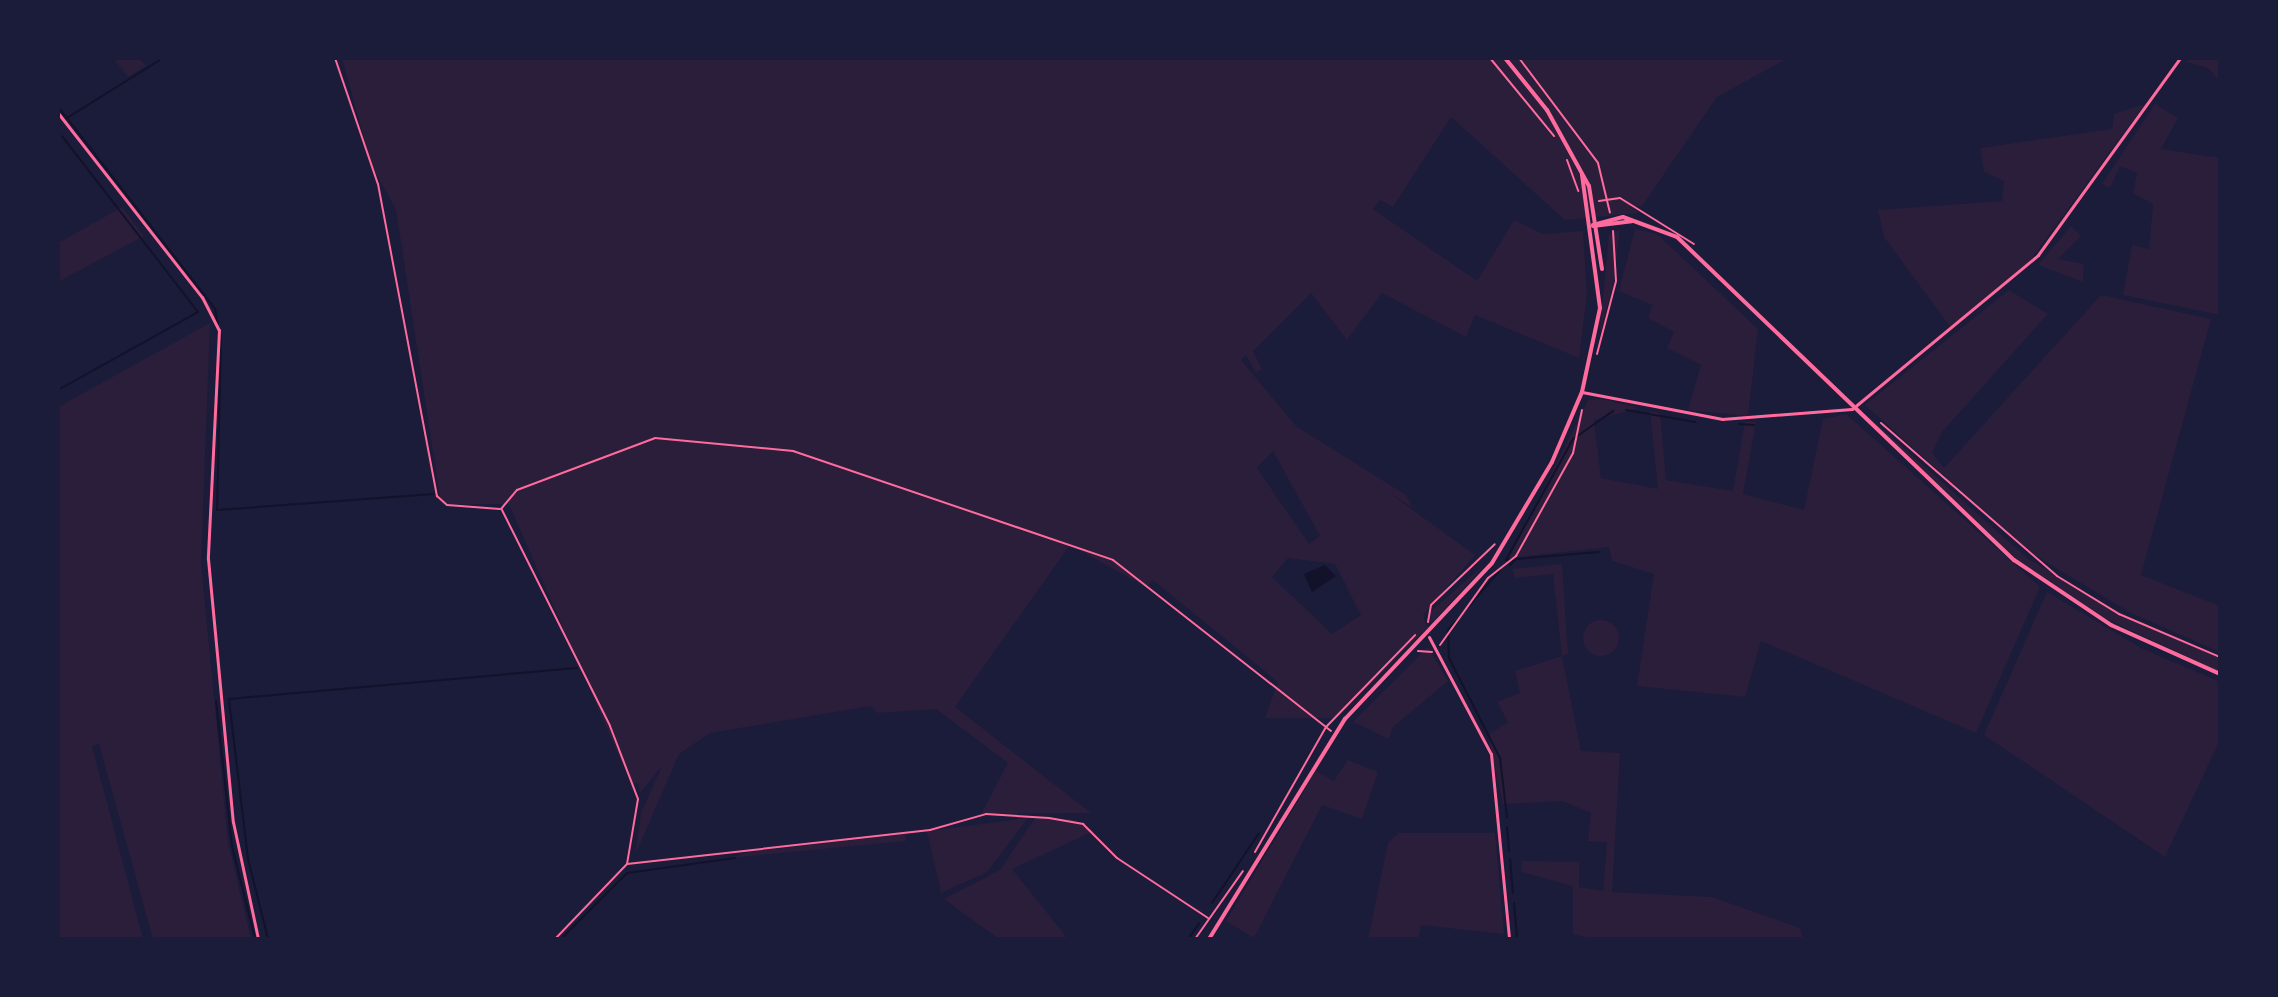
<!DOCTYPE html>
<html>
<head>
<meta charset="utf-8">
<style>
  body { margin:0 }
  #map { position:relative; width:2278px; height:997px; overflow:hidden; background:#1b1b3a; font-family:"Roboto Serif",serif }
  div>[style] { position:absolute }
  .green>* { inset:0; background:#2a1e3b }
  .round { border-radius:50% }
  .water>* { inset:0; background:#12122b }
  .stream>* { height:2px; margin:-1px; padding:0 1px; transform-origin:1px; border-radius:1px; background:#12122b }
  .path>* { height:2px; margin:-1px; padding:0 1px; transform-origin:1px; border-radius:1px; background:#ff6b9d }
  .minor>* { height:3px; margin:-1.5px; padding:0 1.5px; transform-origin:1.5px; border-radius:1.5px; background:#ff6b9d }
  .tertiary>* { height:4px; margin:-2px; padding:0 2px; transform-origin:2px; border-radius:2px; background:#ff6b9d }
  span { translate:-50% -50%; white-space:nowrap; text-align:center; line-height:1.15; -webkit-text-stroke:7px #1b1b3a; paint-order:stroke }
  .frame { position:absolute; inset:0; border:60px solid #1b1b3a; pointer-events:none }
</style>
</head>
<body>
<div id="map">
  <div class="green">
    <div style="clip-path:polygon(113px 58px,139px 58px,146px 66px,128px 77px)"></div>
    <div style="clip-path:polygon(evenodd,342px 58px,1788px 58px,1717px 97px,1642px 206px,1630px 207px,1639px 213px,1565px 220px,1451px 117px,1393px 207px,1380px 200px,1373px 209px,1477px 281px,1514px 220px,1543px 234px,1583px 231px,1587px 293px,1579px 358px,1475px 315px,1466px 337px,1382px 293px,1347px 340px,1311px 293px,1253px 351px,1262px 369px,1256px 373px,1246px 355px,1241px 360px,1296px 426px,1406px 495px,1413px 508px,1388px 492px,1475px 555px,1423px 615px,1427px 628px,1346px 709px,1333px 718px,1265px 718px,1278px 682px,1153px 580px,1146px 587px,1070px 545px,955px 707px,1091px 813px,981px 814px,1008px 763px,936px 709px,877px 713px,871px 706px,710px 733px,679px 754px,635px 855px,641px 813px,662px 766px,640px 793px,638px 782px,632px 786px,509px 504px,441px 504px,396px 210px,371px 164px,342px 58px,1273px 451px,1320px 536px,1309px 544px,1257px 468px,1273px 451px,342px 58px,1288px 558px,1335px 564px,1361px 615px,1332px 634px,1272px 577px,1288px 558px)"></div>
    <div style="clip-path:polygon(2189px 58px,2220px 58px,2220px 82px,2208px 68px,2186px 62px)"></div>
    <div style="clip-path:polygon(2145px 104px,2029px 262px,1951px 328px,1884px 237px,1878px 210px,2002px 201px,2004px 181px,1984px 172px,1980px 148px,2112px 129px,2114px 114px)"></div>
    <div style="clip-path:polygon(2155px 104px,2178px 118px,2161px 149px,2220px 158px,2220px 315px,2123px 295px,2132px 245px,2149px 249px,2153px 204px,2133px 193px,2137px 173px,2120px 166px,2110px 188px,2102px 184px)"></div>
    <div style="clip-path:polygon(122px 207px,144px 236px,58px 282px,58px 243px)"></div>
    <div style="clip-path:polygon(2071px 226px,2081px 236px,2058px 259px,2084px 264px,2083px 282px,2038px 265px)"></div>
    <div style="clip-path:polygon(1635px 229px,1657px 234px,1758px 329px,1748px 416px,1688px 410px,1701px 365px,1667px 348px,1674px 332px,1648px 318px,1652px 305px,1619px 291px)"></div>
    <div style="clip-path:polygon(1620px 230px,1614px 280px,1599px 338px,1609px 234px)"></div>
    <div style="clip-path:polygon(2009px 290px,2048px 314px,1942px 432px,1932px 453px,1944px 468px,2101px 295px,2211px 319px,2141px 575px,2220px 606px,2220px 652px,2131px 613px,2031px 553px,1865px 405px)"></div>
    <div style="clip-path:polygon(210px 323px,201px 563px,228px 842px,251px 939px,153px 939px,99px 744px,92px 746px,143px 939px,58px 939px,58px 407px)"></div>
    <div style="clip-path:polygon(1602px 399px,1639px 408px,1594px 420px,1601px 478px,1658px 489px,1650px 411px,1660px 413px,1666px 480px,1733px 491px,1745px 422px,1756px 422px,1743px 494px,1804px 510px,1823px 419px,1846px 414px,2040px 587px,1976px 733px,1761px 641px,1745px 697px,1637px 686px,1654px 574px,1612px 561px,1609px 547px,1509px 558px,1588px 400px)"></div>
    <div style="clip-path:polygon(1861px 410px,2027px 558px,2128px 618px,2220px 658px,2220px 672px,2092px 612px,2042px 578px,1990px 538px)"></div>
    <div style="clip-path:polygon(1562px 564px,1568px 654px,1562px 656px,1581px 751px,1620px 753px,1612px 892px,1712px 897px,1800px 928px,1803px 939px,1594px 939px,1573px 934px,1573px 886px,1521px 872px,1522px 861px,1579px 862px,1579px 887px,1603px 891px,1607px 842px,1588px 841px,1591px 813px,1563px 801px,1503px 804px,1488px 735px,1508px 722px,1497px 702px,1520px 693px,1515px 671px,1562px 656px,1553px 574px,1515px 578px,1512px 569px)"></div>
    <div style="clip-path:polygon(1484px 565px,1476px 575px,1431px 624px,1430px 612px)"></div>
    <div style="clip-path:polygon(2047px 592px,2141px 648px,2220px 682px,2220px 740px,2165px 857px,1984px 735px)"></div>
    <div class="round" style="left:1583px;top:620px;width:36px;height:36px"></div>
    <div style="clip-path:polygon(1428px 647px,1448px 681px,1393px 727px,1389px 739px,1353px 722px)"></div>
    <div style="clip-path:polygon(1348px 760px,1378px 772px,1362px 819px,1322px 805px,1254px 938px,1226px 921px,1316px 771px,1334px 781px)"></div>
    <div style="clip-path:polygon(1028px 818px,987px 872px,941px 893px,927px 831px)"></div>
    <div style="clip-path:polygon(1035px 818px,1071px 819px,1094px 831px,1012px 869px,1068px 939px,999px 939px,944px 899px,1000px 870px)"></div>
    <div style="clip-path:polygon(1398px 833px,1495px 833px,1504px 934px,1421px 925px,1418px 939px,1368px 939px,1388px 843px)"></div>
    <div style="clip-path:polygon(905px 834px,906px 841px,729px 858px,750px 852px)"></div>
  </div>
  <div class="water">
    <div style="clip-path:polygon(1325px 565px,1336px 576px,1312px 592px,1304px 574px)"></div>
  </div>
  <div class="stream">
    <div style="left:163px;top:58px;width:113px;rotate:148deg"></div>
    <div style="left:67px;top:118px;width:242px;rotate:52.2deg"></div>
    <div style="left:215px;top:309px;width:16px;rotate:79deg"></div>
    <div style="left:58px;top:107px;width:14px;rotate:51deg"></div>
    <div style="left:221px;top:335px;width:175px;rotate:91.3deg"></div>
    <div style="left:217px;top:510px;width:217px;rotate:-4.2deg"></div>
    <div style="left:58px;top:390px;width:160px;rotate:-29.1deg"></div>
    <div style="left:198px;top:312px;width:222px;rotate:-127.7deg"></div>
    <div style="left:1626px;top:410px;width:70px;rotate:9.9deg"></div>
    <div style="left:1739px;top:424px;width:15px;rotate:4deg"></div>
    <div style="left:1516px;top:559px;width:83px;rotate:-4.8deg"></div>
    <div style="left:1510px;top:565px;width:8px;rotate:-45deg"></div>
    <div style="left:1516px;top:559px;width:10px;rotate:174deg"></div>
    <div style="left:1506px;top:560px;width:138px;rotate:-61deg"></div>
    <div style="left:1573px;top:439px;width:49px;rotate:-35deg"></div>
    <div style="left:1468px;top:607px;width:50px;rotate:-49deg"></div>
    <div style="left:1456px;top:621px;width:12px;rotate:132deg"></div>
    <div style="left:1448px;top:630px;width:28px;rotate:88deg"></div>
    <div style="left:1449px;top:658px;width:112px;rotate:63deg"></div>
    <div style="left:1500px;top:758px;width:60px;rotate:83.3deg"></div>
    <div style="left:216px;top:701px;width:146px;rotate:83.7deg"></div>
    <div style="left:232px;top:846px;width:96px;rotate:76.1deg"></div>
    <div style="left:58px;top:720px;width:37px;rotate:90deg"></div>
    <div style="left:1507px;top:827px;width:24px;rotate:85deg"></div>
    <div style="left:1510px;top:859px;width:34px;rotate:85deg"></div>
    <div style="left:1212px;top:903px;width:84px;rotate:-56.1deg"></div>
    <div style="left:1514px;top:903px;width:34px;rotate:85deg"></div>
    <div style="left:268px;top:939px;width:82px;rotate:-104deg"></div>
    <div style="left:248px;top:859px;width:161px;rotate:-96.8deg"></div>
    <div style="left:229px;top:699px;width:349px;rotate:-5.1deg"></div>
    <div style="left:561px;top:939px;width:93px;rotate:-45deg"></div>
    <div style="left:627px;top:873px;width:109px;rotate:-7.9deg"></div>
    <div style="left:1188px;top:939px;width:19px;rotate:-54deg"></div>
  </div>
  <div class="path">
    <div style="left:335px;top:58px;width:133px;rotate:71.2deg"></div>
    <div style="left:378px;top:184px;width:318px;rotate:79.3deg"></div>
    <div style="left:437px;top:496px;width:13px;rotate:42deg"></div>
    <div style="left:447px;top:505px;width:53px;rotate:4.3deg"></div>
    <div style="left:1490px;top:58px;width:101px;rotate:50.6deg"></div>
    <div style="left:1519px;top:58px;width:131px;rotate:53deg"></div>
    <div style="left:1598px;top:163px;width:51px;rotate:76.5deg"></div>
    <div style="left:1567px;top:160px;width:33px;rotate:70deg"></div>
    <div style="left:1599px;top:201px;width:21px;rotate:-8deg"></div>
    <div style="left:1620px;top:198px;width:87px;rotate:31.9deg"></div>
    <div style="left:1597px;top:354px;width:75px;rotate:-75.4deg"></div>
    <div style="left:1616px;top:281px;width:50px;rotate:-93.4deg"></div>
    <div style="left:1881px;top:423px;width:233px;rotate:41deg"></div>
    <div style="left:2057px;top:576px;width:73px;rotate:31.5deg"></div>
    <div style="left:2119px;top:614px;width:110px;rotate:23.1deg"></div>
    <div style="left:501px;top:509px;width:25px;rotate:-50deg"></div>
    <div style="left:517px;top:490px;width:147px;rotate:-20.6deg"></div>
    <div style="left:655px;top:438px;width:139px;rotate:5.4deg"></div>
    <div style="left:793px;top:451px;width:338px;rotate:18.8deg"></div>
    <div style="left:1113px;top:560px;width:277px;rotate:38.1deg"></div>
    <div style="left:502px;top:510px;width:241px;rotate:63.4deg"></div>
    <div style="left:610px;top:726px;width:78px;rotate:69deg"></div>
    <div style="left:638px;top:799px;width:66px;rotate:99.6deg"></div>
    <div style="left:627px;top:864px;width:104px;rotate:133.8deg"></div>
    <div style="left:1428px;top:622px;width:17px;rotate:-80deg"></div>
    <div style="left:1431px;top:605px;width:88px;rotate:-43.6deg"></div>
    <div style="left:1440px;top:645px;width:82px;rotate:-54.4deg"></div>
    <div style="left:1488px;top:578px;width:36px;rotate:-38deg"></div>
    <div style="left:1516px;top:556px;width:118px;rotate:-61deg"></div>
    <div style="left:1573px;top:453px;width:44px;rotate:-78.2deg"></div>
    <div style="left:1418px;top:651px;width:14px;rotate:4deg"></div>
    <div style="left:1255px;top:852px;width:144px;rotate:-60.4deg"></div>
    <div style="left:1326px;top:727px;width:128px;rotate:-45.9deg"></div>
    <div style="left:627px;top:864px;width:305px;rotate:-6.4deg"></div>
    <div style="left:930px;top:830px;width:58px;rotate:-15.9deg"></div>
    <div style="left:986px;top:814px;width:63px;rotate:3.6deg"></div>
    <div style="left:1049px;top:818px;width:35px;rotate:10deg"></div>
    <div style="left:1083px;top:824px;width:48px;rotate:45deg"></div>
    <div style="left:1117px;top:858px;width:109px;rotate:33.4deg"></div>
    <div style="left:1195px;top:939px;width:83px;rotate:-54.8deg"></div>
  </div>
  <div class="minor">
    <div style="left:58px;top:113px;width:234px;rotate:52deg"></div>
    <div style="left:202px;top:297px;width:37px;rotate:63deg"></div>
    <div style="left:219px;top:330px;width:229px;rotate:92.8deg"></div>
    <div style="left:208px;top:559px;width:264px;rotate:84.6deg"></div>
    <div style="left:233px;top:822px;width:120px;rotate:77.9deg"></div>
    <div style="left:1582px;top:392px;width:143px;rotate:10.9deg"></div>
    <div style="left:1722px;top:419px;width:130px;rotate:-4.4deg"></div>
    <div style="left:1852px;top:409px;width:241px;rotate:-39.6deg"></div>
    <div style="left:2038px;top:255px;width:243px;rotate:-54.2deg"></div>
    <div style="left:1429px;top:637px;width:132px;rotate:62.1deg"></div>
    <div style="left:1491px;top:754px;width:186px;rotate:84.4deg"></div>
  </div>
  <div class="tertiary">
    <div style="left:1505px;top:58px;width:67px;rotate:51.1deg"></div>
    <div style="left:1547px;top:110px;width:87px;rotate:61.1deg"></div>
    <div style="left:1589px;top:186px;width:84px;rotate:81.1deg"></div>
    <div style="left:1593px;top:225px;width:31px;rotate:-15deg"></div>
    <div style="left:1623px;top:217px;width:58px;rotate:20.3deg"></div>
    <div style="left:1677px;top:237px;width:467px;rotate:43.8deg"></div>
    <div style="left:2014px;top:560px;width:117px;rotate:33.8deg"></div>
    <div style="left:2111px;top:625px;width:120px;rotate:24.2deg"></div>
    <div style="left:1593px;top:226px;width:39px;rotate:-7deg"></div>
    <div style="left:1209px;top:939px;width:259px;rotate:-58.3deg"></div>
    <div style="left:1345px;top:719px;width:214px;rotate:-46.7deg"></div>
    <div style="left:1492px;top:563px;width:117px;rotate:-59.3deg"></div>
    <div style="left:1552px;top:462px;width:76px;rotate:-66.8deg"></div>
    <div style="left:1582px;top:392px;width:86px;rotate:-77.9deg"></div>
    <div style="left:1600px;top:308px;width:135px;rotate:-97.7deg"></div>
  </div>
  <div class="frame"></div>
</div>
</body>
</html>
